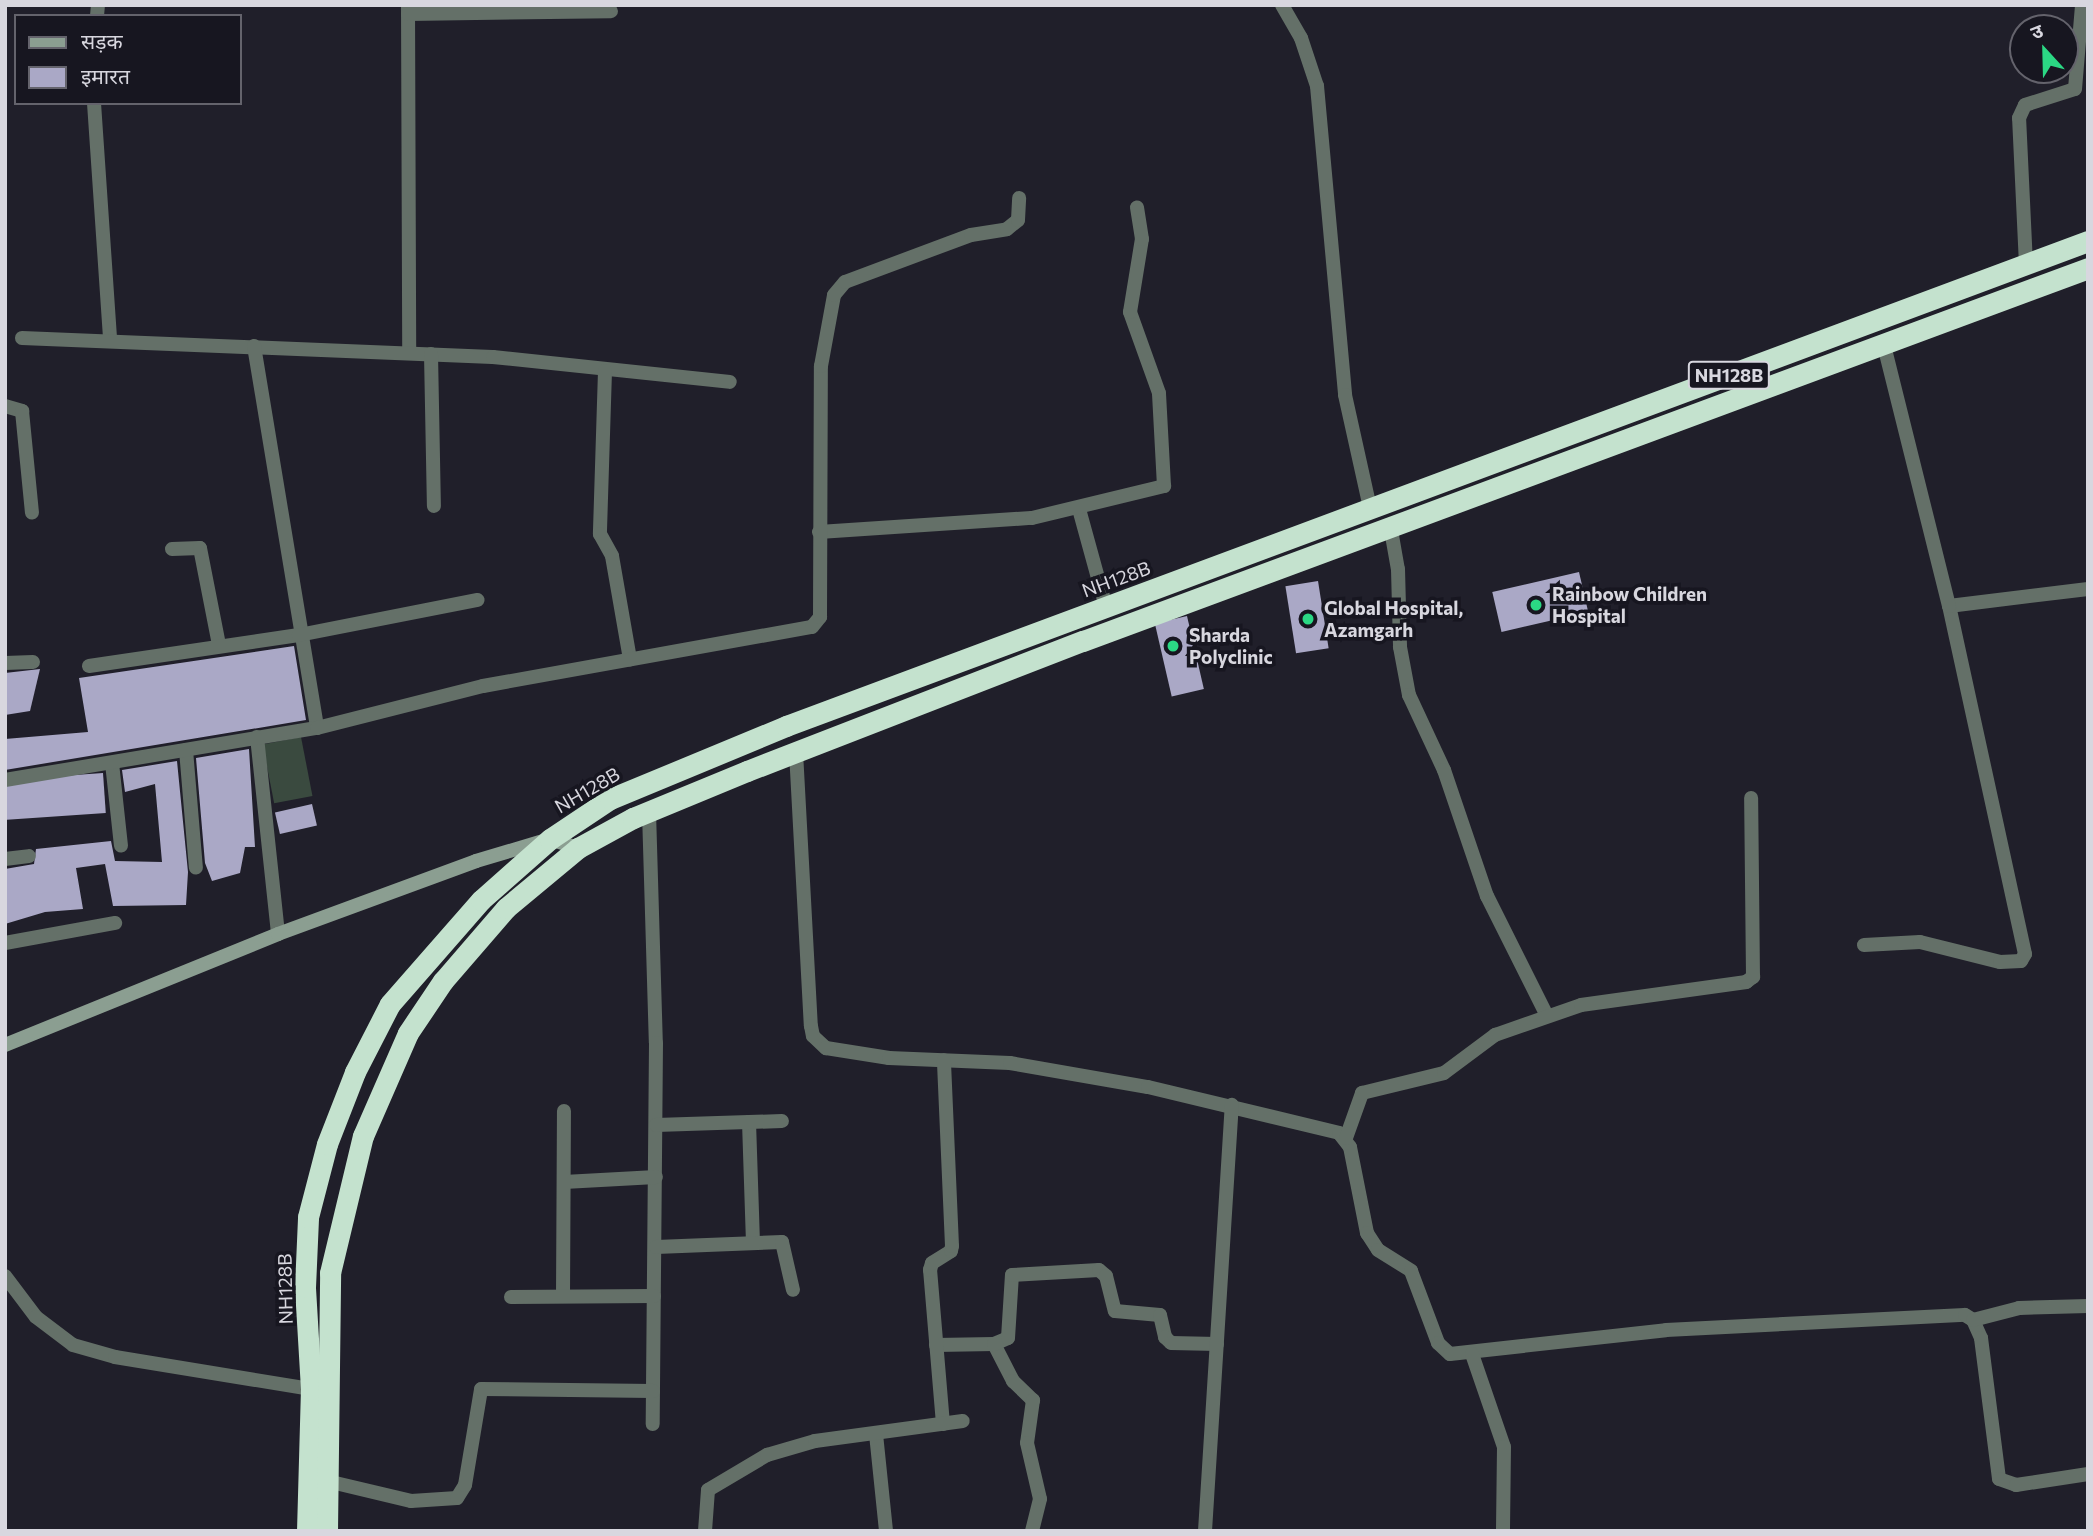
<!DOCTYPE html>
<html>
<head>
<meta charset="utf-8">
<style>
  body { margin:0 }
  #map { position:relative; width:2093px; height:1536px; overflow:hidden; background:#201f2a; font-family:Commissioner,"Noto Sans Devanagari",sans-serif }
  div>[style] { position:absolute }
  .green>* { inset:0; background:#3a4a3f; transform-origin:0 0 }
  .building>* { inset:0; background:#aaa8c6; transform-origin:0 0 }
  .street>* { height:14px; margin:-7px; padding:0 7px; transform-origin:7px; border-radius:7px; background:#647068 }
  .secondary>* { height:14px; margin:-7px; padding:0 7px; transform-origin:7px; border-radius:7px; background:#8b9e91 }
  .highway>* { height:21px; margin:-10.5px; padding:0 10.5px; transform-origin:10.5px; border-radius:10.5px; background:#c4e2ce }
  .dots>* { width:19px; height:19px; translate:-50% -50%; box-sizing:border-box; border:4px solid #171620; border-radius:50% }
  span { translate:-50% -50%; white-space:nowrap; text-align:center; line-height:1.15; -webkit-text-stroke:7px #171620; paint-order:stroke }
  .shield-label span { padding:2px 5px; background:#171620; border:2px solid; border-radius:5px; -webkit-text-stroke-width:0 }
  .shield-label { font-size:18px; color:#d8d7df; font-weight:700 }
  .street-label { font-size:19px; color:#d8d7df }
  .poi-label { font-size:19px; color:#d8d7df; font-weight:700 }
  .left { translate:0 -50%; text-align:left }
  .frame { position:absolute; inset:0; border:7px solid #d8d7df; pointer-events:none }
  .legend { position:absolute; left:14px; top:14px; width:228px; height:91px; box-sizing:border-box; background:#171620; border:2px solid #64636c; margin:0; padding:9px 12px; list-style:none; font-size:21px; color:#d8d7df }
  .legend li { display:flex; align-items:center; gap:14px; height:35px }
  .legend b { width:35px; border:2px solid #64636c }
  .north { position:absolute; left:2009px; top:14px; width:70px; height:70px; box-sizing:border-box; background:#171620; border:2px solid #64636c; border-radius:50%; rotate:338deg; font-size:19px; font-weight:700; line-height:28px; text-align:center; color:#d8d7df }
  .north::after { content:''; display:block; margin:auto; width:24px; height:32px; background:#2bd884; clip-path:polygon(50% 0,100% 100%,50% 72%,0 100%) }
</style>
</head>
<body>
<div id="map">
  <div class="green">
    <div style="left:301px;top:737px;width:60px;height:39px;rotate:79deg"></div>
  </div>
  <div class="building">
    <div style="left:1579px;top:572px;width:41px;height:89px;rotate:77deg"></div>
    <div style="left:1318px;top:581px;width:68px;height:33px;rotate:81deg"></div>
    <div style="left:1187px;top:616px;width:75px;height:33px;rotate:77deg"></div>
    <div style="clip-path:polygon(294px 646px,306px 720px,5px 770px,5px 739px,88px 732px,79px 678px)"></div>
    <div style="clip-path:polygon(40px 669px,30px 711px,5px 715px,5px 673px)"></div>
    <div style="clip-path:polygon(249px 749px,255px 847px,245px 847px,240px 873px,212px 881px,205px 863px,196px 758px)"></div>
    <div style="clip-path:polygon(177px 761px,188px 872px,186px 905px,113px 906px,105px 864px,76px 868px,83px 909px,45px 912px,5px 924px,5px 869px,34px 864px,36px 849px,111px 841px,115px 861px,162px 862px,155px 784px,125px 792px,122px 770px)"></div>
    <div style="left:103px;top:773px;width:40px;height:99px;rotate:86deg"></div>
    <div style="left:312px;top:804px;width:22px;height:38px;rotate:77deg"></div>
  </div>
  <div class="street">
    <div style="left:408px;top:5px;width:348px;rotate:89.8deg"></div>
    <div style="left:1282px;top:5px;width:38px;rotate:60deg"></div>
    <div style="left:1301px;top:38px;width:51px;rotate:71.6deg"></div>
    <div style="left:1317px;top:86px;width:310px;rotate:84.8deg"></div>
    <div style="left:1345px;top:395px;width:116px;rotate:77.5deg"></div>
    <div style="left:408px;top:14px;width:203px;rotate:-0.8deg"></div>
    <div style="left:97px;top:16px;width:11px;rotate:-85deg"></div>
    <div style="left:94px;top:103px;width:238px;rotate:86.1deg"></div>
    <div style="left:2026px;top:265px;width:147px;rotate:-92.7deg"></div>
    <div style="left:2019px;top:118px;width:14px;rotate:-65deg"></div>
    <div style="left:2025px;top:105px;width:52px;rotate:-17.7deg"></div>
    <div style="left:2075px;top:89px;width:84px;rotate:-85.2deg"></div>
    <div style="left:22px;top:338px;width:471px;rotate:2.3deg"></div>
    <div style="left:493px;top:357px;width:238px;rotate:6deg"></div>
    <div style="left:254px;top:346px;width:387px;rotate:80.6deg"></div>
    <div style="left:431px;top:354px;width:152px;rotate:88.9deg"></div>
    <div style="left:605px;top:371px;width:163px;rotate:91.8deg"></div>
    <div style="left:600px;top:534px;width:25px;rotate:61deg"></div>
    <div style="left:612px;top:556px;width:105px;rotate:80.1deg"></div>
    <div style="left:5px;top:406px;width:18px;rotate:16deg"></div>
    <div style="left:22px;top:411px;width:102px;rotate:84.4deg"></div>
    <div style="left:1079px;top:509px;width:102px;rotate:74.6deg"></div>
    <div style="left:1391px;top:530px;width:40px;rotate:80deg"></div>
    <div style="left:1398px;top:569px;width:78px;rotate:88.5deg"></div>
    <div style="left:1400px;top:647px;width:49px;rotate:79.4deg"></div>
    <div style="left:1409px;top:695px;width:83px;rotate:65deg"></div>
    <div style="left:1444px;top:770px;width:133px;rotate:71.2deg"></div>
    <div style="left:1487px;top:896px;width:134px;rotate:63.4deg"></div>
    <div style="left:819px;top:532px;width:213px;rotate:-3.8deg"></div>
    <div style="left:1032px;top:518px;width:136px;rotate:-13.6deg"></div>
    <div style="left:1164px;top:486px;width:93px;rotate:-93.1deg"></div>
    <div style="left:1159px;top:393px;width:86px;rotate:-109.7deg"></div>
    <div style="left:1130px;top:312px;width:74px;rotate:-80.7deg"></div>
    <div style="left:1142px;top:239px;width:32px;rotate:-99deg"></div>
    <div style="left:172px;top:549px;width:28px;rotate:-2deg"></div>
    <div style="left:200px;top:548px;width:99px;rotate:78.9deg"></div>
    <div style="left:1949px;top:606px;width:140px;rotate:-7deg"></div>
    <div style="left:5px;top:663px;width:28px;rotate:-2deg"></div>
    <div style="left:89px;top:666px;width:212px;rotate:-8.4deg"></div>
    <div style="left:299px;top:635px;width:182px;rotate:-11.1deg"></div>
    <div style="left:257px;top:737px;width:198px;rotate:83.9deg"></div>
    <div style="left:186px;top:750px;width:118px;rotate:85.2deg"></div>
    <div style="left:796px;top:752px;width:274px;rotate:86.9deg"></div>
    <div style="left:811px;top:1026px;width:10px;rotate:79deg"></div>
    <div style="left:813px;top:1036px;width:18px;rotate:43deg"></div>
    <div style="left:826px;top:1048px;width:64px;rotate:9deg"></div>
    <div style="left:889px;top:1058px;width:121px;rotate:2.4deg"></div>
    <div style="left:1010px;top:1063px;width:140px;rotate:9.9deg"></div>
    <div style="left:1148px;top:1087px;width:196px;rotate:13.5deg"></div>
    <div style="left:1339px;top:1133px;width:18px;rotate:52deg"></div>
    <div style="left:1350px;top:1147px;width:88px;rotate:78.8deg"></div>
    <div style="left:1367px;top:1233px;width:20px;rotate:57deg"></div>
    <div style="left:1378px;top:1250px;width:39px;rotate:32deg"></div>
    <div style="left:1411px;top:1271px;width:77px;rotate:69.4deg"></div>
    <div style="left:1438px;top:1343px;width:16px;rotate:43deg"></div>
    <div style="left:1450px;top:1354px;width:217px;rotate:-6.3deg"></div>
    <div style="left:1666px;top:1330px;width:299px;rotate:-2.9deg"></div>
    <div style="left:1965px;top:1315px;width:9px;rotate:32deg"></div>
    <div style="left:1973px;top:1320px;width:20px;rotate:66deg"></div>
    <div style="left:1981px;top:1338px;width:142px;rotate:82.7deg"></div>
    <div style="left:1999px;top:1479px;width:18px;rotate:19deg"></div>
    <div style="left:2016px;top:1485px;width:73px;rotate:-8.7deg"></div>
    <div style="left:112px;top:763px;width:83px;rotate:83.8deg"></div>
    <div style="left:5px;top:780px;width:316px;rotate:-9.5deg"></div>
    <div style="left:317px;top:728px;width:171px;rotate:-14.2deg"></div>
    <div style="left:483px;top:686px;width:334px;rotate:-10.2deg"></div>
    <div style="left:812px;top:627px;width:13px;rotate:-51deg"></div>
    <div style="left:820px;top:617px;width:251px;rotate:-89.8deg"></div>
    <div style="left:821px;top:366px;width:72px;rotate:-79.6deg"></div>
    <div style="left:834px;top:295px;width:17px;rotate:-50deg"></div>
    <div style="left:845px;top:282px;width:134px;rotate:-20.5deg"></div>
    <div style="left:971px;top:235px;width:36px;rotate:-9deg"></div>
    <div style="left:1007px;top:229px;width:14px;rotate:-39deg"></div>
    <div style="left:1018px;top:220px;width:22px;rotate:-87deg"></div>
    <div style="left:649px;top:812px;width:231px;rotate:88.3deg"></div>
    <div style="left:656px;top:1043px;width:381px;rotate:90.5deg"></div>
    <div style="left:5px;top:859px;width:24px;rotate:-7deg"></div>
    <div style="left:5px;top:943px;width:112px;rotate:-10.3deg"></div>
    <div style="left:1864px;top:945px;width:56px;rotate:-3.1deg"></div>
    <div style="left:1920px;top:942px;width:82px;rotate:14deg"></div>
    <div style="left:2000px;top:962px;width:21px;rotate:-3deg"></div>
    <div style="left:2021px;top:961px;width:8px;rotate:-60deg"></div>
    <div style="left:2025px;top:954px;width:356px;rotate:-102.3deg"></div>
    <div style="left:1949px;top:606px;width:268px;rotate:-104deg"></div>
    <div style="left:749px;top:1122px;width:121px;rotate:88.1deg"></div>
    <div style="left:656px;top:1125px;width:126px;rotate:-1.8deg"></div>
    <div style="left:1346px;top:1138px;width:48px;rotate:-70.4deg"></div>
    <div style="left:1362px;top:1093px;width:84px;rotate:-13.7deg"></div>
    <div style="left:1444px;top:1073px;width:64px;rotate:-36.7deg"></div>
    <div style="left:1495px;top:1035px;width:91px;rotate:-19.2deg"></div>
    <div style="left:1581px;top:1005px;width:167px;rotate:-7.9deg"></div>
    <div style="left:1746px;top:982px;width:9px;rotate:-36deg"></div>
    <div style="left:1753px;top:977px;width:179px;rotate:-90.6deg"></div>
    <div style="left:564px;top:1182px;width:92px;rotate:-3.1deg"></div>
    <div style="left:656px;top:1247px;width:126px;rotate:-2.3deg"></div>
    <div style="left:782px;top:1242px;width:49px;rotate:77.1deg"></div>
    <div style="left:5px;top:1276px;width:51px;rotate:52.9deg"></div>
    <div style="left:36px;top:1317px;width:46px;rotate:37.1deg"></div>
    <div style="left:73px;top:1345px;width:44px;rotate:15.9deg"></div>
    <div style="left:115px;top:1357px;width:199px;rotate:9.3deg"></div>
    <div style="left:563px;top:1296px;width:185px;rotate:-89.7deg"></div>
    <div style="left:511px;top:1297px;width:143px;rotate:-0.4deg"></div>
    <div style="left:1973px;top:1320px;width:48px;rotate:-14.6deg"></div>
    <div style="left:2019px;top:1308px;width:69px;rotate:-1.7deg"></div>
    <div style="left:994px;top:1344px;width:42px;rotate:62.8deg"></div>
    <div style="left:1013px;top:1381px;width:28px;rotate:44deg"></div>
    <div style="left:1033px;top:1400px;width:43px;rotate:97.9deg"></div>
    <div style="left:1027px;top:1443px;width:57px;rotate:76.9deg"></div>
    <div style="left:1040px;top:1499px;width:33px;rotate:104deg"></div>
    <div style="left:936px;top:1345px;width:58px;rotate:-1deg"></div>
    <div style="left:994px;top:1344px;width:15px;rotate:-23deg"></div>
    <div style="left:1008px;top:1338px;width:63px;rotate:-86.4deg"></div>
    <div style="left:1012px;top:1275px;width:87px;rotate:-3.3deg"></div>
    <div style="left:1099px;top:1270px;width:9px;rotate:41deg"></div>
    <div style="left:1106px;top:1276px;width:36px;rotate:76deg"></div>
    <div style="left:1115px;top:1311px;width:45px;rotate:5.1deg"></div>
    <div style="left:1160px;top:1315px;width:23px;rotate:77deg"></div>
    <div style="left:1165px;top:1337px;width:8px;rotate:45deg"></div>
    <div style="left:1171px;top:1343px;width:46px;rotate:1.2deg"></div>
    <div style="left:1472px;top:1354px;width:98px;rotate:71deg"></div>
    <div style="left:1504px;top:1447px;width:84px;rotate:90.7deg"></div>
    <div style="left:943px;top:1424px;width:155px;rotate:-94.8deg"></div>
    <div style="left:930px;top:1270px;width:7px;rotate:-74deg"></div>
    <div style="left:932px;top:1263px;width:22px;rotate:-32deg"></div>
    <div style="left:951px;top:1251px;width:5px;rotate:-79deg"></div>
    <div style="left:952px;top:1246px;width:186px;rotate:-92.5deg"></div>
    <div style="left:876px;top:1434px;width:98px;rotate:84.1deg"></div>
    <div style="left:327px;top:1481px;width:86px;rotate:13.4deg"></div>
    <div style="left:411px;top:1501px;width:46px;rotate:-3.7deg"></div>
    <div style="left:457px;top:1498px;width:15px;rotate:-58deg"></div>
    <div style="left:465px;top:1485px;width:97px;rotate:-80.5deg"></div>
    <div style="left:481px;top:1389px;width:172px;rotate:0.7deg"></div>
    <div style="left:705px;top:1531px;width:41px;rotate:-85.8deg"></div>
    <div style="left:708px;top:1490px;width:69px;rotate:-30.7deg"></div>
    <div style="left:767px;top:1455px;width:50px;rotate:-16.3deg"></div>
    <div style="left:815px;top:1441px;width:149px;rotate:-7.7deg"></div>
    <div style="left:1205px;top:1531px;width:427px;rotate:-86.4deg"></div>
  </div>
  <div class="secondary">
    <div style="left:5px;top:1045px;width:295px;rotate:-22.1deg"></div>
    <div style="left:278px;top:934px;width:211px;rotate:-20.2deg"></div>
    <div style="left:476px;top:861px;width:77px;rotate:-16.6deg"></div>
    <div style="left:550px;top:839px;width:29px;rotate:18deg"></div>
  </div>
  <div class="highway">
    <div style="left:307px;top:1531px;width:142px;rotate:-88.4deg"></div>
    <div style="left:311px;top:1389px;width:102px;rotate:-93.4deg"></div>
    <div style="left:305px;top:1287px;width:70px;rotate:-87.5deg"></div>
    <div style="left:308px;top:1217px;width:75px;rotate:-75.4deg"></div>
    <div style="left:327px;top:1144px;width:77px;rotate:-68.7deg"></div>
    <div style="left:355px;top:1072px;width:76px;rotate:-62.8deg"></div>
    <div style="left:390px;top:1004px;width:138px;rotate:-48.8deg"></div>
    <div style="left:481px;top:900px;width:92px;rotate:-41.5deg"></div>
    <div style="left:550px;top:839px;width:72px;rotate:-33.7deg"></div>
    <div style="left:610px;top:799px;width:191px;rotate:-22.5deg"></div>
    <div style="left:786px;top:726px;width:1389px;rotate:-20.43deg"></div>
    <div style="left:327px;top:1531px;width:258px;rotate:-89.3deg"></div>
    <div style="left:330px;top:1273px;width:141px;rotate:-76.5deg"></div>
    <div style="left:363px;top:1136px;width:112px;rotate:-66.4deg"></div>
    <div style="left:408px;top:1033px;width:63px;rotate:-56.1deg"></div>
    <div style="left:443px;top:981px;width:96px;rotate:-49.2deg"></div>
    <div style="left:506px;top:908px;width:94px;rotate:-39.8deg"></div>
    <div style="left:578px;top:848px;width:63px;rotate:-28.6deg"></div>
    <div style="left:633px;top:818px;width:123px;rotate:-22.4deg"></div>
    <div style="left:747px;top:771px;width:360px;rotate:-21.2deg"></div>
    <div style="left:1083px;top:641px;width:1072px;rotate:-20.36deg"></div>
  </div>
  <div class="dots">
    <div style="left:1536px;top:605px;background:#2bd884"></div>
    <div style="left:1308px;top:619px;background:#2bd884"></div>
    <div style="left:1173px;top:646px;background:#2bd884"></div>
  </div>
  <div class="shield-label">
    <span style="left:1729px;top:375px">NH128B</span>
  </div>
  <div class="street-label">
    <span style="left:1116px;top:579px;rotate:-20deg">NH128B</span>
    <span style="left:587px;top:790px;rotate:-30deg">NH128B</span>
    <span style="left:285px;top:1289px;rotate:-91deg">NH128B</span>
  </div>
  <div class="poi-label">
    <span class="left" style="left:1552px;top:605px">Rainbow Children<br>Hospital</span>
    <span class="left" style="left:1324px;top:619px">Global Hospital,<br>Azamgarh</span>
    <span class="left" style="left:1189px;top:646px">Sharda<br>Polyclinic</span>
  </div>
  <div class="frame"></div>
  <ul class="legend">
  <li><b style="height:9px;background:#8b9e91"></b>सड़क</li>
  <li><b style="height:19px;background:#aaa8c6"></b>इमारत</li>
  </ul>
  <div class="north">उ</div>
</div>
</body>
</html>
